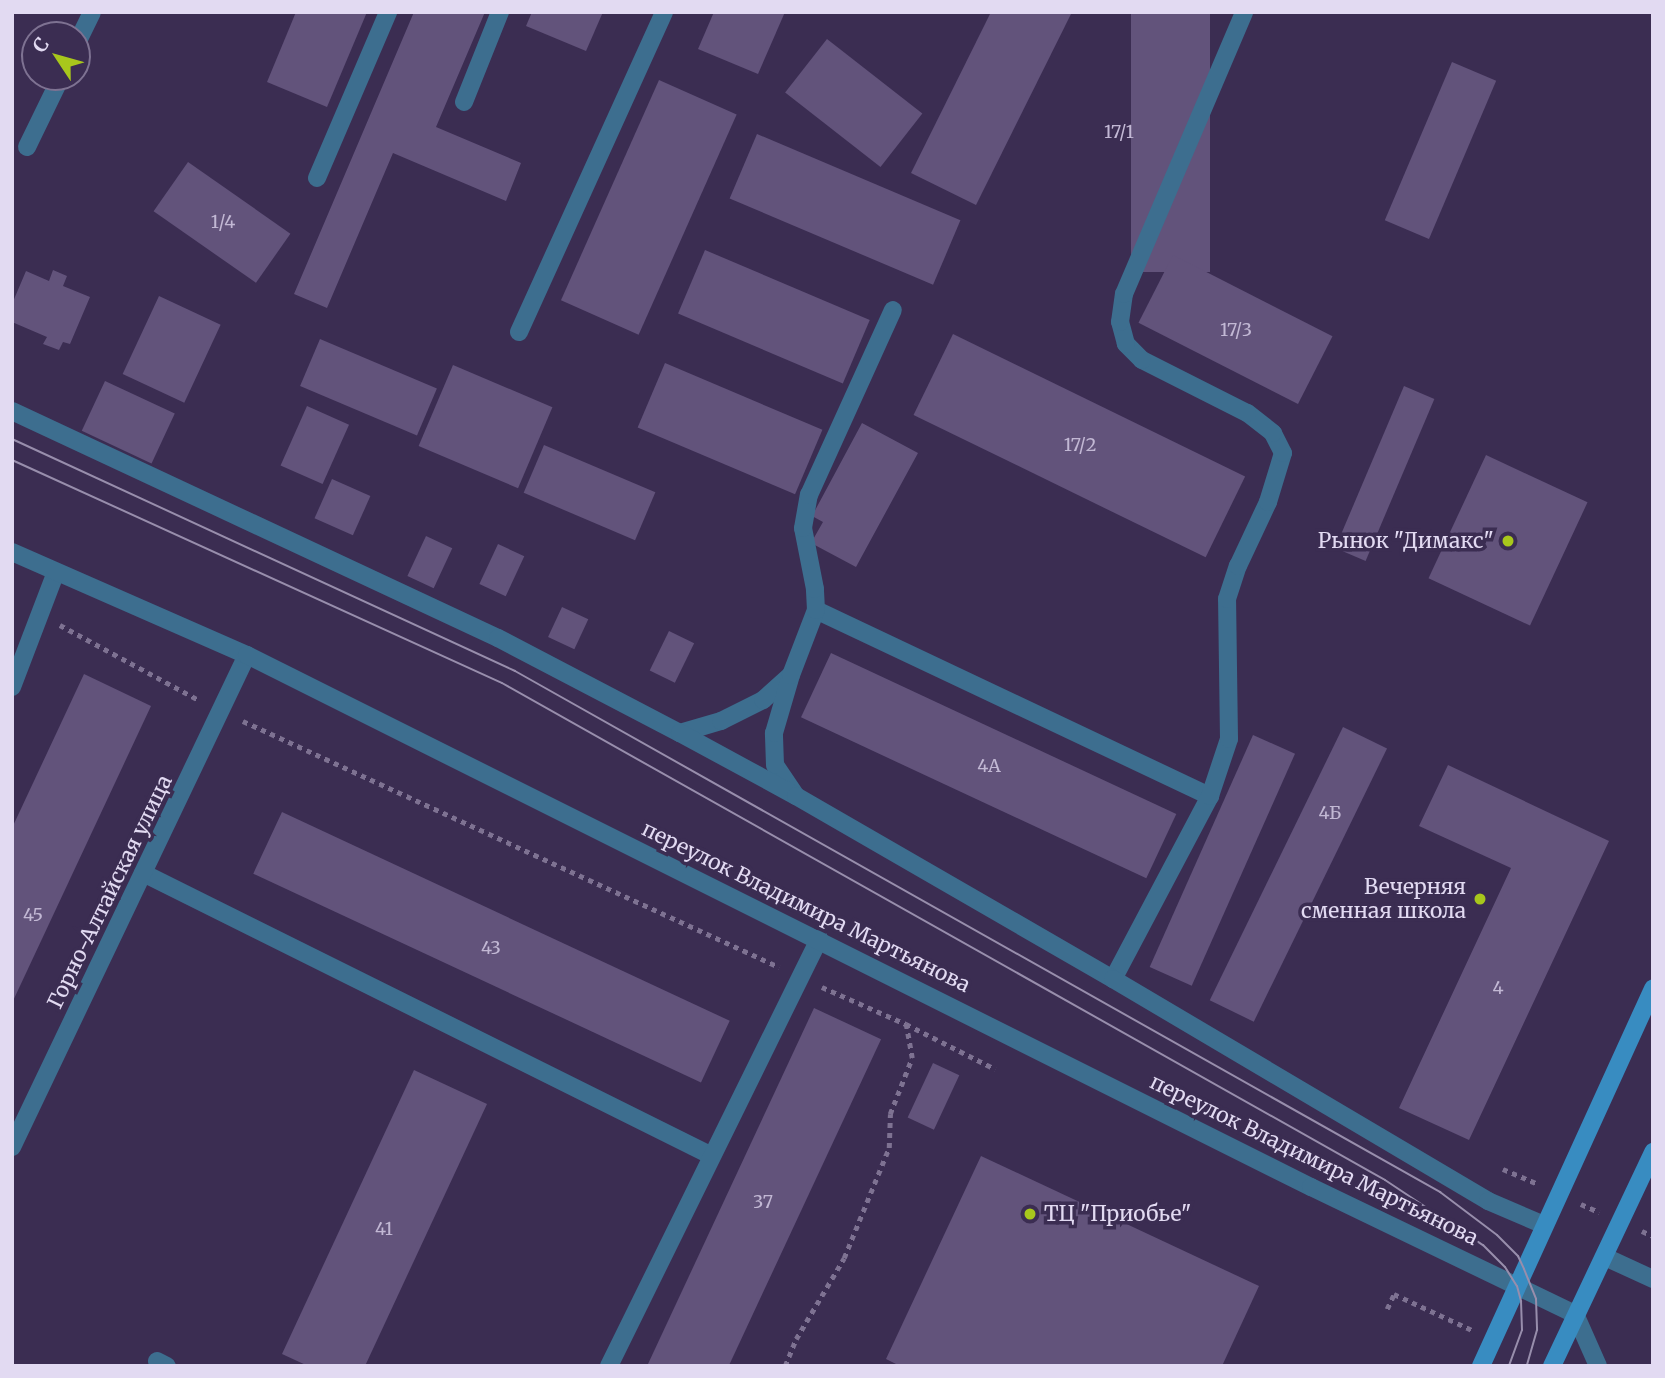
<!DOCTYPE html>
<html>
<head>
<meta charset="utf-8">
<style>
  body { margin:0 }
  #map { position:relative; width:1665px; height:1378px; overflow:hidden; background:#3b2d52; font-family:Merriweather,serif }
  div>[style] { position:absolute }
  .building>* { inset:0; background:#62537b; transform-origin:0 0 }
  .path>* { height:4.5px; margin-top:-2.25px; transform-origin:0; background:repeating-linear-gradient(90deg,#7e7292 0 5px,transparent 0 10px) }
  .service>* { height:18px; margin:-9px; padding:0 9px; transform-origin:9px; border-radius:9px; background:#3d6e8f }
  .tertiary>* { height:18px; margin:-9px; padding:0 9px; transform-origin:9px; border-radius:9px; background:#3d6e8f }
  .secondary>* { height:18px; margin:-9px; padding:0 9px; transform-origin:9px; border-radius:9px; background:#388cc1 }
  .tram>* { height:2px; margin:-1px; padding:0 1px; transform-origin:1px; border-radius:1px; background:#988eac }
  .dots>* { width:19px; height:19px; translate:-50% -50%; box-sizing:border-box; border:4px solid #3b2d52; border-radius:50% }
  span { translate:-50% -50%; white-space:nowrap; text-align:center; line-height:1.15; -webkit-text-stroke:7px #3b2d52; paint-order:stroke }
  .number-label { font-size:18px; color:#c2b8d4 }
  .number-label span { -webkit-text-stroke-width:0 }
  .poi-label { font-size:21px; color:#e2daf2 }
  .right { translate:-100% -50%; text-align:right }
  .left { translate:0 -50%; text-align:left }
  .street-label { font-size:21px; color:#e2daf2 }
  .frame { position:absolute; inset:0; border:14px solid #e2daf2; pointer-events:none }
  .north { position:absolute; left:21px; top:21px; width:70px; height:70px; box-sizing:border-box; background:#3b2d52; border:2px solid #7e7292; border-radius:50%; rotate:306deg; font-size:19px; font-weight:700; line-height:28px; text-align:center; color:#e2daf2 }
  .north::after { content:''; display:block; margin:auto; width:24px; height:32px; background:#a8c71c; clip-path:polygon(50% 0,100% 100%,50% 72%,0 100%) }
</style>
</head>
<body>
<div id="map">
  <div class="building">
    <div style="clip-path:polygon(296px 12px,367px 12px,327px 107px,267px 82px)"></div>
    <div style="clip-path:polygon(414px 12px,485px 12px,436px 127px,521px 163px,506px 201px,393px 153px,327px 308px,294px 294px)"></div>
    <div style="clip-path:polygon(532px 12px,603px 12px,586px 51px,526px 26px)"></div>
    <div style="clip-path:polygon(714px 12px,785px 12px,758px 74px,698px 49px)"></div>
    <div style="clip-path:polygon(991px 12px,1072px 12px,976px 205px,911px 173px)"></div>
    <div style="left:1131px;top:12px;width:79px;height:260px"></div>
    <div style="left:827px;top:39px;width:121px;height:68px;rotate:38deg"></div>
    <div style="left:1452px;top:62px;width:48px;height:172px;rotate:23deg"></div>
    <div style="left:659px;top:80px;width:85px;height:241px;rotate:24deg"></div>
    <div style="left:757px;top:134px;width:221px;height:70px;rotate:23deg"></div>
    <div style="left:188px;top:162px;width:125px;height:60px;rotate:35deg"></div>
    <div style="left:705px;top:250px;width:179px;height:69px;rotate:23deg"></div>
    <div style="left:1173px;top:255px;width:179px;height:76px;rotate:27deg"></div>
    <div style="clip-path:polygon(53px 270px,67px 276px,63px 286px,90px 297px,70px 344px,63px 342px,59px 350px,43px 344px,47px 337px,12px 322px,12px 304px,26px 271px,49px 281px)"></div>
    <div style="left:159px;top:296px;width:68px;height:86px;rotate:25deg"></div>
    <div style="left:953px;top:334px;width:325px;height:90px;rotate:26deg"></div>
    <div style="left:320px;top:339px;width:127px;height:51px;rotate:23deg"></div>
    <div style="left:665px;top:363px;width:171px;height:70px;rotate:23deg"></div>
    <div style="left:453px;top:365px;width:108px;height:88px;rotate:23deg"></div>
    <div style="left:105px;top:381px;width:77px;height:55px;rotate:25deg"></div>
    <div style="left:1404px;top:386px;width:33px;height:176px;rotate:23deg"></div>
    <div style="left:307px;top:406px;width:46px;height:65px;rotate:24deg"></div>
    <div style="clip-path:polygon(862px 423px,918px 453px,856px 567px,811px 543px,823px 522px,812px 516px)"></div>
    <div style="left:544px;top:445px;width:121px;height:52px;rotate:23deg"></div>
    <div style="left:1486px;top:455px;width:112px;height:136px;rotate:25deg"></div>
    <div style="left:332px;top:479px;width:42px;height:43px;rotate:24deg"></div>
    <div style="left:426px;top:536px;width:29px;height:44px;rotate:25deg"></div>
    <div style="left:498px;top:544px;width:29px;height:44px;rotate:25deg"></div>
    <div style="left:562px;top:607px;width:29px;height:33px;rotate:25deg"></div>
    <div style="left:669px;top:631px;width:28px;height:44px;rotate:26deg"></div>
    <div style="left:831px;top:653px;width:381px;height:71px;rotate:25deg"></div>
    <div style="clip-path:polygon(84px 674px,151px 706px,12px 1003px,12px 828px)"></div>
    <div style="left:1343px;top:727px;width:49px;height:304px;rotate:26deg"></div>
    <div style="left:1253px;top:735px;width:46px;height:254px;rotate:24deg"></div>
    <div style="clip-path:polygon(1448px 765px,1609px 841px,1469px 1140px,1399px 1108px,1511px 868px,1419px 826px)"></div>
    <div style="left:282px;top:812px;width:494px;height:68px;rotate:25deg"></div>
    <div style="left:814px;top:1008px;width:74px;height:395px;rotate:25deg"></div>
    <div style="left:933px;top:1063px;width:29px;height:60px;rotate:25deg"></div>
    <div style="clip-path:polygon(414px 1070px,487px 1104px,365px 1366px,308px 1366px,282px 1354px)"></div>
    <div style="clip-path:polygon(981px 1156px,1259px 1286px,1222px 1366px,900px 1366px,886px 1359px)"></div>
  </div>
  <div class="path">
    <div style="left:60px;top:625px;width:156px;rotate:28.4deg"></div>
    <div style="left:243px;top:721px;width:590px;rotate:24.65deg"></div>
    <div style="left:822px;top:987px;width:92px;rotate:23.8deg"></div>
    <div style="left:906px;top:1024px;width:100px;rotate:26.8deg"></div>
    <div style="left:1503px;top:1169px;width:38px;rotate:23deg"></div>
    <div style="left:1581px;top:1204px;width:20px;rotate:24deg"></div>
    <div style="left:1642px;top:1231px;width:12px;rotate:24deg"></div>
    <div style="left:1387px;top:1309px;width:17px;rotate:-65deg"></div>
    <div style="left:1394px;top:1294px;width:86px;rotate:24.8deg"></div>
    <div style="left:785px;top:1366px;width:29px;rotate:-68deg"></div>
    <div style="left:796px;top:1339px;width:94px;rotate:-59.3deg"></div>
    <div style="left:844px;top:1258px;width:119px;rotate:-67.8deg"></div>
    <div style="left:889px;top:1148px;width:34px;rotate:-88deg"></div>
    <div style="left:890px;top:1114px;width:60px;rotate:-68.6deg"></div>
    <div style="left:912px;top:1058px;width:35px;rotate:-100deg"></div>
  </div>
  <div class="service">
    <div style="left:77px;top:43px;width:34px;rotate:-64deg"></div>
    <div style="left:464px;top:102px;width:97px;rotate:-68.2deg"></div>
    <div style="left:27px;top:147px;width:78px;rotate:-64.1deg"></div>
    <div style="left:317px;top:178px;width:181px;rotate:-66.8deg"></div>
    <div style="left:519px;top:332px;width:351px;rotate:-65.6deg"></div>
    <div style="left:816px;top:610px;width:436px;rotate:25.3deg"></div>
    <div style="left:1210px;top:796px;width:207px;rotate:117.9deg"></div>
    <div style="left:12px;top:687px;width:123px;rotate:-69.1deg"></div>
    <div style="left:680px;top:733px;width:43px;rotate:-16.3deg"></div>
    <div style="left:721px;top:721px;width:47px;rotate:-26.6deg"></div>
    <div style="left:763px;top:700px;width:36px;rotate:-42deg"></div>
    <div style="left:796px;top:796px;width:37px;rotate:-124deg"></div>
    <div style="left:775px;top:765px;width:32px;rotate:-92deg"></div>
    <div style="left:774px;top:733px;width:60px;rotate:-73.7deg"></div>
    <div style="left:791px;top:675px;width:70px;rotate:-69deg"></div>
    <div style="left:816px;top:610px;width:21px;rotate:-93deg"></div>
    <div style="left:815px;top:589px;width:62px;rotate:-101.1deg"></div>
    <div style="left:803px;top:528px;width:34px;rotate:-80deg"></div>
    <div style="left:809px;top:495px;width:203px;rotate:-65.6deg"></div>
    <div style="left:1210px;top:796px;width:60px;rotate:-71.6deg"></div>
    <div style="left:1229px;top:739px;width:140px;rotate:-90.8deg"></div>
    <div style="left:1227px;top:599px;width:35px;rotate:-72deg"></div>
    <div style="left:1238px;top:566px;width:71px;rotate:-64.9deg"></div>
    <div style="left:1268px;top:502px;width:51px;rotate:-73deg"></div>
    <div style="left:1283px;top:453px;width:22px;rotate:-117deg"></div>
    <div style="left:1273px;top:433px;width:33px;rotate:-142deg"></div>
    <div style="left:1247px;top:413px;width:118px;rotate:-153.2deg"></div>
    <div style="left:1142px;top:360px;width:23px;rotate:-135deg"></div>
    <div style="left:1126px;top:344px;width:23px;rotate:-105deg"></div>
    <div style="left:1120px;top:322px;width:28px;rotate:-82deg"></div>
    <div style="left:1124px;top:294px;width:306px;rotate:-66.9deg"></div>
    <div style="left:143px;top:873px;width:635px;rotate:26.44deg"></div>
    <div style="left:12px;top:1147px;width:545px;rotate:-64.47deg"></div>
    <div style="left:1605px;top:1257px;width:53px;rotate:24.6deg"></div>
    <div style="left:1575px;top:1314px;width:57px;rotate:66.1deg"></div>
    <div style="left:157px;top:1361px;width:11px;rotate:27deg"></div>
    <div style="left:609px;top:1366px;width:476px;rotate:-63.8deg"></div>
  </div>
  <div class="tertiary">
    <div style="left:12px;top:411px;width:536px;rotate:25.04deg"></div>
    <div style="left:498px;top:638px;width:205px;rotate:27.6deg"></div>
    <div style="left:680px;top:733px;width:132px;rotate:28.5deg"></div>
    <div style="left:796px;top:796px;width:366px;rotate:30deg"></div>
    <div style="left:1113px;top:979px;width:436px;rotate:30.6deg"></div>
    <div style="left:1488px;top:1201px;width:61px;rotate:23.2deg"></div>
    <div style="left:12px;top:552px;width:257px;rotate:23.7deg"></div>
    <div style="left:247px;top:655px;width:1190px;rotate:26.57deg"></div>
    <div style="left:1311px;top:1187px;width:293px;rotate:25.7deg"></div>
  </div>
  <div class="secondary">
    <div style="left:1481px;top:1366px;width:415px;rotate:-65.5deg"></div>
    <div style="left:1552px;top:1366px;width:237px;rotate:-64.7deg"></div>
  </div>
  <div class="tram">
    <div style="left:12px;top:439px;width:554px;rotate:24.76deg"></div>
    <div style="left:515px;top:671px;width:1062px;rotate:29.39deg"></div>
    <div style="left:1440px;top:1192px;width:71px;rotate:37deg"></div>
    <div style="left:1497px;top:1235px;width:30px;rotate:45deg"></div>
    <div style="left:1518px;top:1256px;width:14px;rotate:65deg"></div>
    <div style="left:1524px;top:1269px;width:32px;rotate:68deg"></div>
    <div style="left:1536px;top:1299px;width:31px;rotate:88deg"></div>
    <div style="left:1537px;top:1330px;width:37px;rotate:106deg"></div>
    <div style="left:12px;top:460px;width:538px;rotate:24.47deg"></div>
    <div style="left:502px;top:683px;width:1013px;rotate:29.37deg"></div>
    <div style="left:1385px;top:1180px;width:118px;rotate:33.6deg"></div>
    <div style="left:1483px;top:1245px;width:31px;rotate:45deg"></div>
    <div style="left:1505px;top:1267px;width:22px;rotate:58deg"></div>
    <div style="left:1517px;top:1286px;width:16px;rotate:75deg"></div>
    <div style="left:1521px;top:1301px;width:29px;rotate:88deg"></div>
    <div style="left:1522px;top:1330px;width:38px;rotate:110deg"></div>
  </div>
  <div class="dots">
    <div style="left:1508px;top:541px;background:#a8c71c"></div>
    <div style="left:1480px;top:899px;background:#a8c71c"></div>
    <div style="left:1030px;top:1214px;background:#a8c71c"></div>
  </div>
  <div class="number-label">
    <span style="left:1119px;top:132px">17/1</span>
    <span style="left:223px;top:222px">1/4</span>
    <span style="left:1236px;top:330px">17/3</span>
    <span style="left:1080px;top:445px">17/2</span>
    <span style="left:989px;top:766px">4А</span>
    <span style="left:1330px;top:813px">4Б</span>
    <span style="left:33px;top:915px">45</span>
    <span style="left:491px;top:948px">43</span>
    <span style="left:1498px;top:988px">4</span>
    <span style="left:763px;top:1202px">37</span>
    <span style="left:384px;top:1229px">41</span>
  </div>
  <div class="poi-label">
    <span class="right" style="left:1494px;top:541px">Рынок "Димакс"</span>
    <span class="right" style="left:1466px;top:899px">Вечерняя<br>сменная школа</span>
    <span class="left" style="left:1044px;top:1214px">ТЦ "Приобье"</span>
  </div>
  <div class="street-label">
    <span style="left:110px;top:892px;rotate:-64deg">Горно-Алтайская улица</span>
    <span style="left:806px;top:907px;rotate:26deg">переулок Владимира Мартьянова</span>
    <span style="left:1314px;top:1160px;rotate:26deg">переулок Владимира Мартьянова</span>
  </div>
  <div class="frame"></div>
  <div class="north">С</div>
</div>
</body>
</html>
